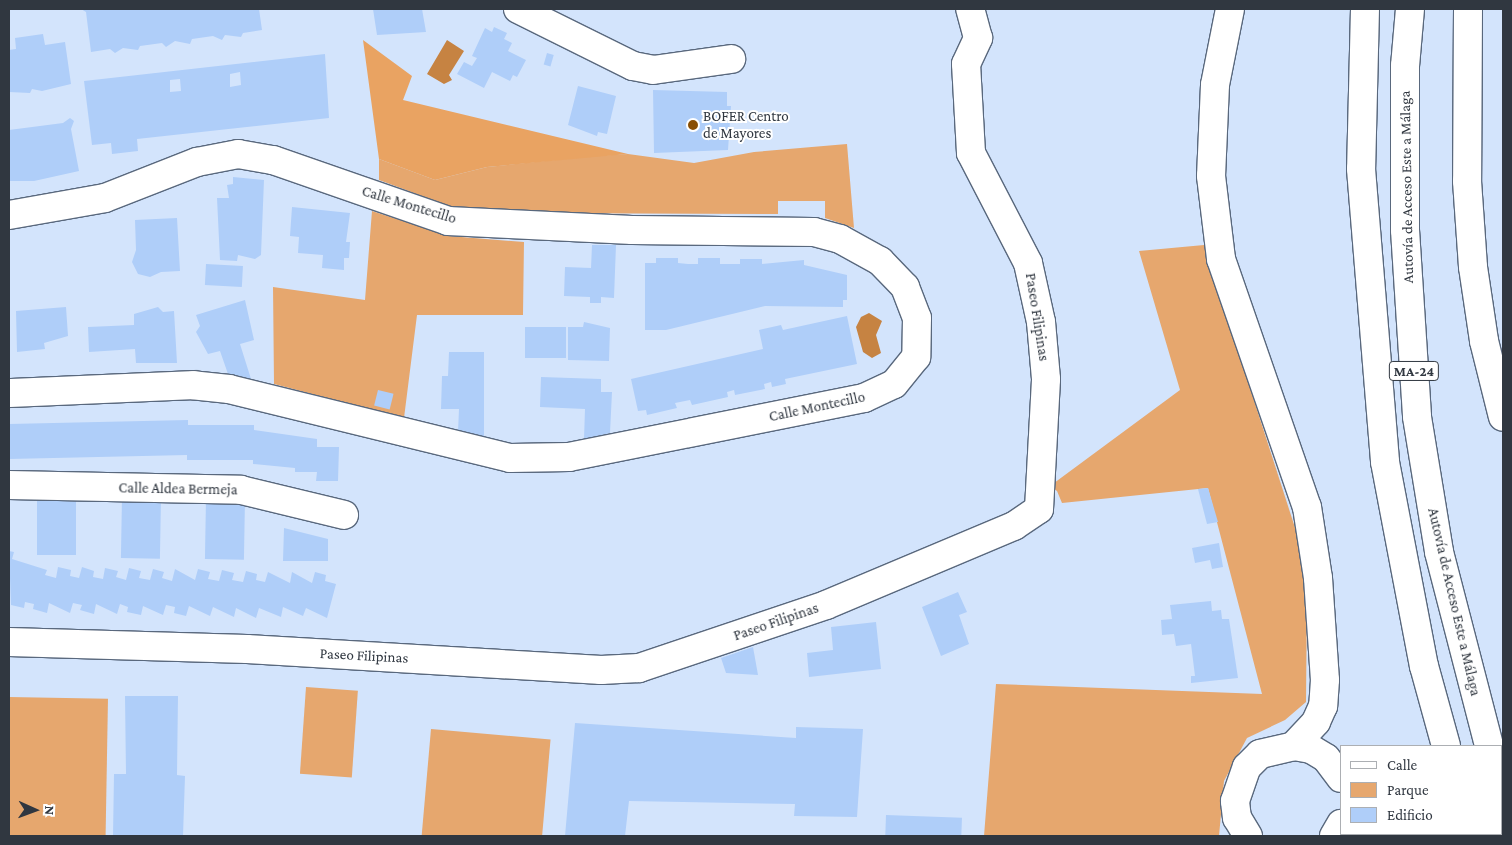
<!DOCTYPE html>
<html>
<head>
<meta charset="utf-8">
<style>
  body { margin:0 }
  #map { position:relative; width:1512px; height:845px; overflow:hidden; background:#d3e4fc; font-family:"Crimson Pro",serif }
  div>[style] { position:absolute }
  .green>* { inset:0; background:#e6a76e; transform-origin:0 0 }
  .forest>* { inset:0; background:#e9a362 }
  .water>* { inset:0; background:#c68342 }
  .building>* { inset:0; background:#afcef9; transform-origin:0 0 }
  .roads { filter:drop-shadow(1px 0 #59687d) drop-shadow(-1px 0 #59687d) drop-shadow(0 1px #59687d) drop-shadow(0 -1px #59687d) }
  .minor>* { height:28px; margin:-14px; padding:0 14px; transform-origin:14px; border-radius:14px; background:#fff }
  .highway>* { height:28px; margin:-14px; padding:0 14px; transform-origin:14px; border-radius:14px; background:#fff }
  .dots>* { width:14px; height:14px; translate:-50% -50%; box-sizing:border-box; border:2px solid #fff; border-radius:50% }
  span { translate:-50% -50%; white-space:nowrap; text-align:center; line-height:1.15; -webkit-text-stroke:4px #fff; paint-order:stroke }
  .shield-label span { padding:1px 4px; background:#fff; border:1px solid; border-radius:4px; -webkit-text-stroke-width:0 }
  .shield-label { font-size:14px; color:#303740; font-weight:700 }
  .poi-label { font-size:15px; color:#303740 }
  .left { translate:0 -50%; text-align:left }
  .street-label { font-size:15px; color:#303740 }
  .frame { position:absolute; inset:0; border:10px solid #303740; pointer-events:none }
  .legend { position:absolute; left:1340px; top:745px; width:162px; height:90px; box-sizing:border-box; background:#fff; border:1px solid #acafb3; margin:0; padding:6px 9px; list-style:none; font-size:15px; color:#303740 }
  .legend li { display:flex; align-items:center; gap:10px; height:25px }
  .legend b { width:25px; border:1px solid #acafb3 }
  .north { position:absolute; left:10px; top:785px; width:50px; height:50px; -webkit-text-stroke:4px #fff; paint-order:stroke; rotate:92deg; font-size:14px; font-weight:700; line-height:20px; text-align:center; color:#303740 }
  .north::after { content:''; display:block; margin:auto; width:18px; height:22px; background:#303740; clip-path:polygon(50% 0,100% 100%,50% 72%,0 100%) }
</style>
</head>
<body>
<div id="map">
  <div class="green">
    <div style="clip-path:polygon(847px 144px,854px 228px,825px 218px,825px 201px,778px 201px,778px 214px,495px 213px,449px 206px,379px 180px,379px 159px,435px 180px,487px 167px,595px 156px,628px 154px,694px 163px,754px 152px)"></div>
    <div style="clip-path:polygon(372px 211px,449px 236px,524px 242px,523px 315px,417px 315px,404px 418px,274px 384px,273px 287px,365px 300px)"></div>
    <div style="clip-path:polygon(1204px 245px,1298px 537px,1307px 591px,1306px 702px,1285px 720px,1247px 738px,1224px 781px,1219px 836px,984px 836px,996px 684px,1262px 694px,1208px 488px,1062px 503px,1057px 491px,1050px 486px,1180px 390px,1139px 251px)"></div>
    <div style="left:306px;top:687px;width:52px;height:87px;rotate:4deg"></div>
    <div style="left:9px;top:697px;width:99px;height:139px;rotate:1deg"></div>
    <div style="left:431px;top:729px;width:120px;height:107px;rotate:5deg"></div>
  </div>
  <div class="forest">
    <div style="clip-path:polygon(363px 40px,412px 76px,403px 100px,628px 154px,487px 167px,435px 180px,379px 159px)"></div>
  </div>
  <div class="water">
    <div style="clip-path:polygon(447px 40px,464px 51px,449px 75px,452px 80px,444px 84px,427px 74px)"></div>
    <div style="clip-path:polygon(869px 313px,882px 321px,876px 335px,881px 353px,872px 358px,863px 352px,856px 327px,861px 317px)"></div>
  </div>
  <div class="building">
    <div style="clip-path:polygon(81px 9px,259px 9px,262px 30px,243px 33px,241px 37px,225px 35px,222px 40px,213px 36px,192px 39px,190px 44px,175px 41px,166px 47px,162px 43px,140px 46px,138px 50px,123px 48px,115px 53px,110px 49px,91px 52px,86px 12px)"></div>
    <div style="clip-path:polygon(373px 9px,422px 9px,426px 32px,377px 35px)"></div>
    <div style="clip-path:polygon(494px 27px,507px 33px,504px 39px,512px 43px,508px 51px,526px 60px,517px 77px,513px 75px,510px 81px,492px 72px,484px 88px,457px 74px,464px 62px,472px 66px,477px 58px,472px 56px,485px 28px,492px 32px)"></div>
    <div style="clip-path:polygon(43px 34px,45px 45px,65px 42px,71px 84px,42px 91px,32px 89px,30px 93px,9px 92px,9px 50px,16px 49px,15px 38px)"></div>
    <div style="left:547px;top:53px;width:7px;height:12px;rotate:16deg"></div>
    <div style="clip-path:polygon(evenodd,325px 54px,329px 118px,137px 139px,138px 151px,112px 154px,111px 143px,92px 145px,84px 81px,325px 54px,240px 72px,241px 85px,230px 87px,230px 74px,240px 72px,325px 54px,180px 79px,181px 91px,170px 92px,170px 80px,180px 79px)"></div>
    <div style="clip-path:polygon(578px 86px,616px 96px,607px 134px,598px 132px,597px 136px,568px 125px)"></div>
    <div style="clip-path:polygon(653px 90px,727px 92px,727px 106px,731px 106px,728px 150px,654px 153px)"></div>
    <div style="clip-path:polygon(70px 118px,74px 121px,71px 129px,79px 171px,34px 181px,9px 181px,9px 130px,63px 123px)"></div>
    <div style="clip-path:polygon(233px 177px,264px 180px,261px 255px,255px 259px,238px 255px,237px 261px,220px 260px,217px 198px,229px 198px,227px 185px,233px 184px)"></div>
    <div style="clip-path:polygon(292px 207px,350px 213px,346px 242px,350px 242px,349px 258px,344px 258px,344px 270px,322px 268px,323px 255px,298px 253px,299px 237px,290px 236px)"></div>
    <div style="clip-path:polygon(177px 218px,180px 271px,161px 272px,150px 277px,138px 274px,132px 262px,136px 250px,135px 220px)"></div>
    <div style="clip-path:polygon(592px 245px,616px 245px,614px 298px,601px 297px,601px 303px,590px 303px,590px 297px,564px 296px,565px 267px,591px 268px)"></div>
    <div style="clip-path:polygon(656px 258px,678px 258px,678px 263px,688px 264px,698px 264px,698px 258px,720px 258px,720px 264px,740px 264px,740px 259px,762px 259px,762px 264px,804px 260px,804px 265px,847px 275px,847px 300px,843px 300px,843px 307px,765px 306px,666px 330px,645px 330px,645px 263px,656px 263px)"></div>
    <div style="left:206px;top:264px;width:37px;height:21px;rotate:3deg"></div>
    <div style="clip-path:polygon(245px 300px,254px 340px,240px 344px,251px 379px,228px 374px,220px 351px,208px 354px,196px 332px,200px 326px,196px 315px)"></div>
    <div style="clip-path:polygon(66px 307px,68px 336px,44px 343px,45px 349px,17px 352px,16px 311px)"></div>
    <div style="clip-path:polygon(158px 307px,163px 312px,174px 311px,177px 363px,136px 363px,135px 349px,89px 352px,88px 327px,134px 325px,134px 314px)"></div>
    <div style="clip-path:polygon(847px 316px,857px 364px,785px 379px,786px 384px,772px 387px,771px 382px,764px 384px,765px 389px,735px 395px,734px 390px,727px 392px,728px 397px,692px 405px,690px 400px,675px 403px,677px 408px,647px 415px,646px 410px,638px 411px,631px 379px,763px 349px,759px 330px,781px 325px,783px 330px)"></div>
    <div style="clip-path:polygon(584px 322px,610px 328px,609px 361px,568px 360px,568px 327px,583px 327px)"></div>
    <div style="left:525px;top:327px;width:41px;height:31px"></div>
    <div style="clip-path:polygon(449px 352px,484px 352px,484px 438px,458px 432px,459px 409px,441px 409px,442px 376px,448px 376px)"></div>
    <div style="clip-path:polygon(541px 377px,601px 379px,601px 392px,612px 392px,610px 433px,584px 439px,585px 409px,540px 407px)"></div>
    <div style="left:378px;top:390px;width:16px;height:16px;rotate:14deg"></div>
    <div style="clip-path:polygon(188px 420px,188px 425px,254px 425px,254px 430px,317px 439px,317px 447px,339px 447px,338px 481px,316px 481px,317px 472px,295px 472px,295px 468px,253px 464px,253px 460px,187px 460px,187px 455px,9px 459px,9px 424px)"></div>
    <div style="clip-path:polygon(1208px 488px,1218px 522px,1207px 524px,1198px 489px)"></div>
    <div style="left:37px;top:495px;width:39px;height:60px"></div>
    <div style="left:122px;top:496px;width:39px;height:62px;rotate:1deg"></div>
    <div style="left:206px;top:498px;width:39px;height:61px;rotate:1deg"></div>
    <div style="clip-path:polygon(284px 528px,328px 539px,328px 561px,283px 561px)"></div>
    <div style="clip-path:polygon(1219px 543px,1223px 567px,1212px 569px,1210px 560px,1195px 563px,1192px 548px)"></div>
    <div style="clip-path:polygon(9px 551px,14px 552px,12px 559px,47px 570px,45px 575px,56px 578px,58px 567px,71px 570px,70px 576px,79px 578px,82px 567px,94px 571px,93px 577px,103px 579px,105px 568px,118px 571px,116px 577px,126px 580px,129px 568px,141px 571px,139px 578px,150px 580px,153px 569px,164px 572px,162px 578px,172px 581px,175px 569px,195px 580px,198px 569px,210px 572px,208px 579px,219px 581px,222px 570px,234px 573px,232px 580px,243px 582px,246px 571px,257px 574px,256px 580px,265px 582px,268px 572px,290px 583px,292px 572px,312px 583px,315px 572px,326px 575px,325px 581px,336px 584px,327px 618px,306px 608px,303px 616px,283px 607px,281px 617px,259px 608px,256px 618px,236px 608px,234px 617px,213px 607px,210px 616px,189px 606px,186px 616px,174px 613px,175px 607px,166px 605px,163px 615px,143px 606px,141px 615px,127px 612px,128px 607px,120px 604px,117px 614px,96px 604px,94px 614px,80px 610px,82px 605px,73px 603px,70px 613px,49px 603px,47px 613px,33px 609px,34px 604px,25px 602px,24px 608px,11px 605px)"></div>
    <div style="clip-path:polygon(958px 592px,967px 612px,959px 615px,969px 644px,941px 656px,922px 607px)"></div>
    <div style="clip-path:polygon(1211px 601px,1212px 611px,1221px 610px,1222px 619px,1229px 619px,1238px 678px,1191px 683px,1191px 676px,1195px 676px,1191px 644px,1176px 646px,1174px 634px,1162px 635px,1161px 620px,1172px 619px,1170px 605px)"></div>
    <div style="clip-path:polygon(876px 622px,881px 669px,809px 677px,807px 653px,833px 650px,831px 627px)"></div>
    <div style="clip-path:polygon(753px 647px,758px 675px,726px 673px,721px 658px)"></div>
    <div style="clip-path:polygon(125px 696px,178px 696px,177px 775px,185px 776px,183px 836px,113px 836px,114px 774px,126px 774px)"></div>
    <div style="clip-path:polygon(575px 723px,796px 738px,796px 727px,863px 729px,857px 817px,794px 816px,795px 804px,629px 801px,625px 836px,565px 836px)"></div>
    <div style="left:886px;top:815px;width:76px;height:21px;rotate:2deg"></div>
  </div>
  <div class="roads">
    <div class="minor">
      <div style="left:518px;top:9px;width:128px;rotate:26.4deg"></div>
      <div style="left:633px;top:66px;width:20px;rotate:11deg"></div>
      <div style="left:653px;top:70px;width:79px;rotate:-8deg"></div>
      <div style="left:9px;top:215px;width:97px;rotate:-10deg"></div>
      <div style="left:105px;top:198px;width:99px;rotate:-21.4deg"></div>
      <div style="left:197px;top:162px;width:42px;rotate:-11deg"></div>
      <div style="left:238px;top:154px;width:36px;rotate:10deg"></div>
      <div style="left:273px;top:160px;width:185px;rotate:19.2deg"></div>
      <div style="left:448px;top:221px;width:184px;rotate:2.8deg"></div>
      <div style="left:632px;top:230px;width:182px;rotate:0.6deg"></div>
      <div style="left:814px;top:232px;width:27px;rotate:15deg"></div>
      <div style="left:840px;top:239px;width:46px;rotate:28.8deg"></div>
      <div style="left:880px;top:261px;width:36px;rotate:46deg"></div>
      <div style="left:905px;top:287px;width:33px;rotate:69deg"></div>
      <div style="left:917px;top:318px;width:39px;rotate:91deg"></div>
      <div style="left:916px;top:357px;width:35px;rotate:129deg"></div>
      <div style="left:894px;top:384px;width:33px;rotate:155deg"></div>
      <div style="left:864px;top:398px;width:301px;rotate:168.7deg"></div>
      <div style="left:569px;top:457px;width:59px;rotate:179deg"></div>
      <div style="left:510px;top:458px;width:289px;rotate:-166.2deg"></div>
      <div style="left:229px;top:389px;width:36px;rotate:-174deg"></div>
      <div style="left:193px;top:385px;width:184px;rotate:177.5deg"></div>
      <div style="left:9px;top:485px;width:232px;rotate:1.2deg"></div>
      <div style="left:241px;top:490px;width:106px;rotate:13.6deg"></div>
      <div style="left:9px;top:642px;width:238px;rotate:1.7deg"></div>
      <div style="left:247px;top:649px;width:355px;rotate:3.4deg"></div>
      <div style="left:601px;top:670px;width:38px;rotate:-3deg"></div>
      <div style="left:639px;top:668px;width:197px;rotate:-18.6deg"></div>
      <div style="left:826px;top:605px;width:204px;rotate:-22.8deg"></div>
      <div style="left:1014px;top:526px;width:30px;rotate:-34deg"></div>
      <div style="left:1039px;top:509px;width:130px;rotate:-86.9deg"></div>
      <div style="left:1046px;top:379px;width:57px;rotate:-95deg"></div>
      <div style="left:1041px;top:322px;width:60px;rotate:-102.4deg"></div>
      <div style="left:1028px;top:263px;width:124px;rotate:-117.4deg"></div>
      <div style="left:971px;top:153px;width:89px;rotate:-93.2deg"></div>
      <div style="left:966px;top:64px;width:29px;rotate:-65deg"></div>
      <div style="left:978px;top:38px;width:30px;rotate:-105deg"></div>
      <div style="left:1248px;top:836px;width:21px;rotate:-121deg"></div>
      <div style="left:1237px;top:818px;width:17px;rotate:-97deg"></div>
      <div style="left:1235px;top:801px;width:36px;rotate:-71deg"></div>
      <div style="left:1247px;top:767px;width:18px;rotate:-45deg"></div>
      <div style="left:1260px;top:754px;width:35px;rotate:-13deg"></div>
      <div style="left:1294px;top:746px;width:17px;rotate:10deg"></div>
      <div style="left:1311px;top:749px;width:17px;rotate:31deg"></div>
      <div style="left:1326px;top:758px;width:25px;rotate:53deg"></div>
      <div style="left:1334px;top:836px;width:14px;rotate:-60deg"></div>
    </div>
    <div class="highway">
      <div style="left:1230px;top:9px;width:77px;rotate:101.2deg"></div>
      <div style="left:1215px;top:85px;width:91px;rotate:92.5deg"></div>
      <div style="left:1211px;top:176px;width:84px;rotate:83.1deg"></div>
      <div style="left:1221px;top:259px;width:262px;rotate:70.9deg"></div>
      <div style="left:1307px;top:507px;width:72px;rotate:81.2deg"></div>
      <div style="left:1318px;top:578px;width:102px;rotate:86.1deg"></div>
      <div style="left:1325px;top:680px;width:26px;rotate:94deg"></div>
      <div style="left:1323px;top:706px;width:17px;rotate:114deg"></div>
      <div style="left:1316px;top:722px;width:33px;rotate:133deg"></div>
      <div style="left:1365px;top:9px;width:160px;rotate:91.4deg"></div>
      <div style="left:1361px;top:169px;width:294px;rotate:85.3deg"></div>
      <div style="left:1385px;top:462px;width:208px;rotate:79.2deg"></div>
      <div style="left:1424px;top:666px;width:83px;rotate:74.6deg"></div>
      <div style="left:1410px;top:9px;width:57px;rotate:95deg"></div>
      <div style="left:1405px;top:66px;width:164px;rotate:90deg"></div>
      <div style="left:1405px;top:230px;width:187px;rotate:86.3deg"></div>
      <div style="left:1417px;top:417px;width:137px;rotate:80.7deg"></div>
      <div style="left:1439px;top:552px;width:200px;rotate:75.5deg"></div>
      <div style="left:1468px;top:9px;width:172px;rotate:90.3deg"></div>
      <div style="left:1467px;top:181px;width:86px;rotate:86deg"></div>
      <div style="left:1473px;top:267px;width:75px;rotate:81.5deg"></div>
      <div style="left:1484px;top:341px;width:78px;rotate:76deg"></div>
      <div style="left:1501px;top:786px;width:8px;rotate:76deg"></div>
      <div style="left:1473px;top:834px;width:2px;rotate:63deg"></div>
    </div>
  </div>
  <div class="dots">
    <div style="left:693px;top:125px;background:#884e04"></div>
  </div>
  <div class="shield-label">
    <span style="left:1414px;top:371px">MA-24</span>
  </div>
  <div class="poi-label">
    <span class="left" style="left:703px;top:125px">BOFER Centro<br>de Mayores</span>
  </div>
  <div class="street-label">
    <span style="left:1407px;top:187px;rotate:-91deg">Autovía de Acceso Este a Málaga</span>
    <span style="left:409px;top:205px;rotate:17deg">Calle Montecillo</span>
    <span style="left:1037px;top:317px;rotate:81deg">Paseo Filipinas</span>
    <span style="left:817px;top:407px;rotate:-12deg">Calle Montecillo</span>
    <span style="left:178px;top:489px;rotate:1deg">Calle Aldea Bermeja</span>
    <span style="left:1454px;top:602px;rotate:77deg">Autovía de Acceso Este a Málaga</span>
    <span style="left:776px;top:622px;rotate:-19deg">Paseo Filipinas</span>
    <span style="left:364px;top:656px;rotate:3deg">Paseo Filipinas</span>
  </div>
  <div class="frame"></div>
  <ul class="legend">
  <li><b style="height:6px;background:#fff"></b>Calle</li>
  <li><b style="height:14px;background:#e6a76e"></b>Parque</li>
  <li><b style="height:14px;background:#afcef9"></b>Edificio</li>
  </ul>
  <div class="north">N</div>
</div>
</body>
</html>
